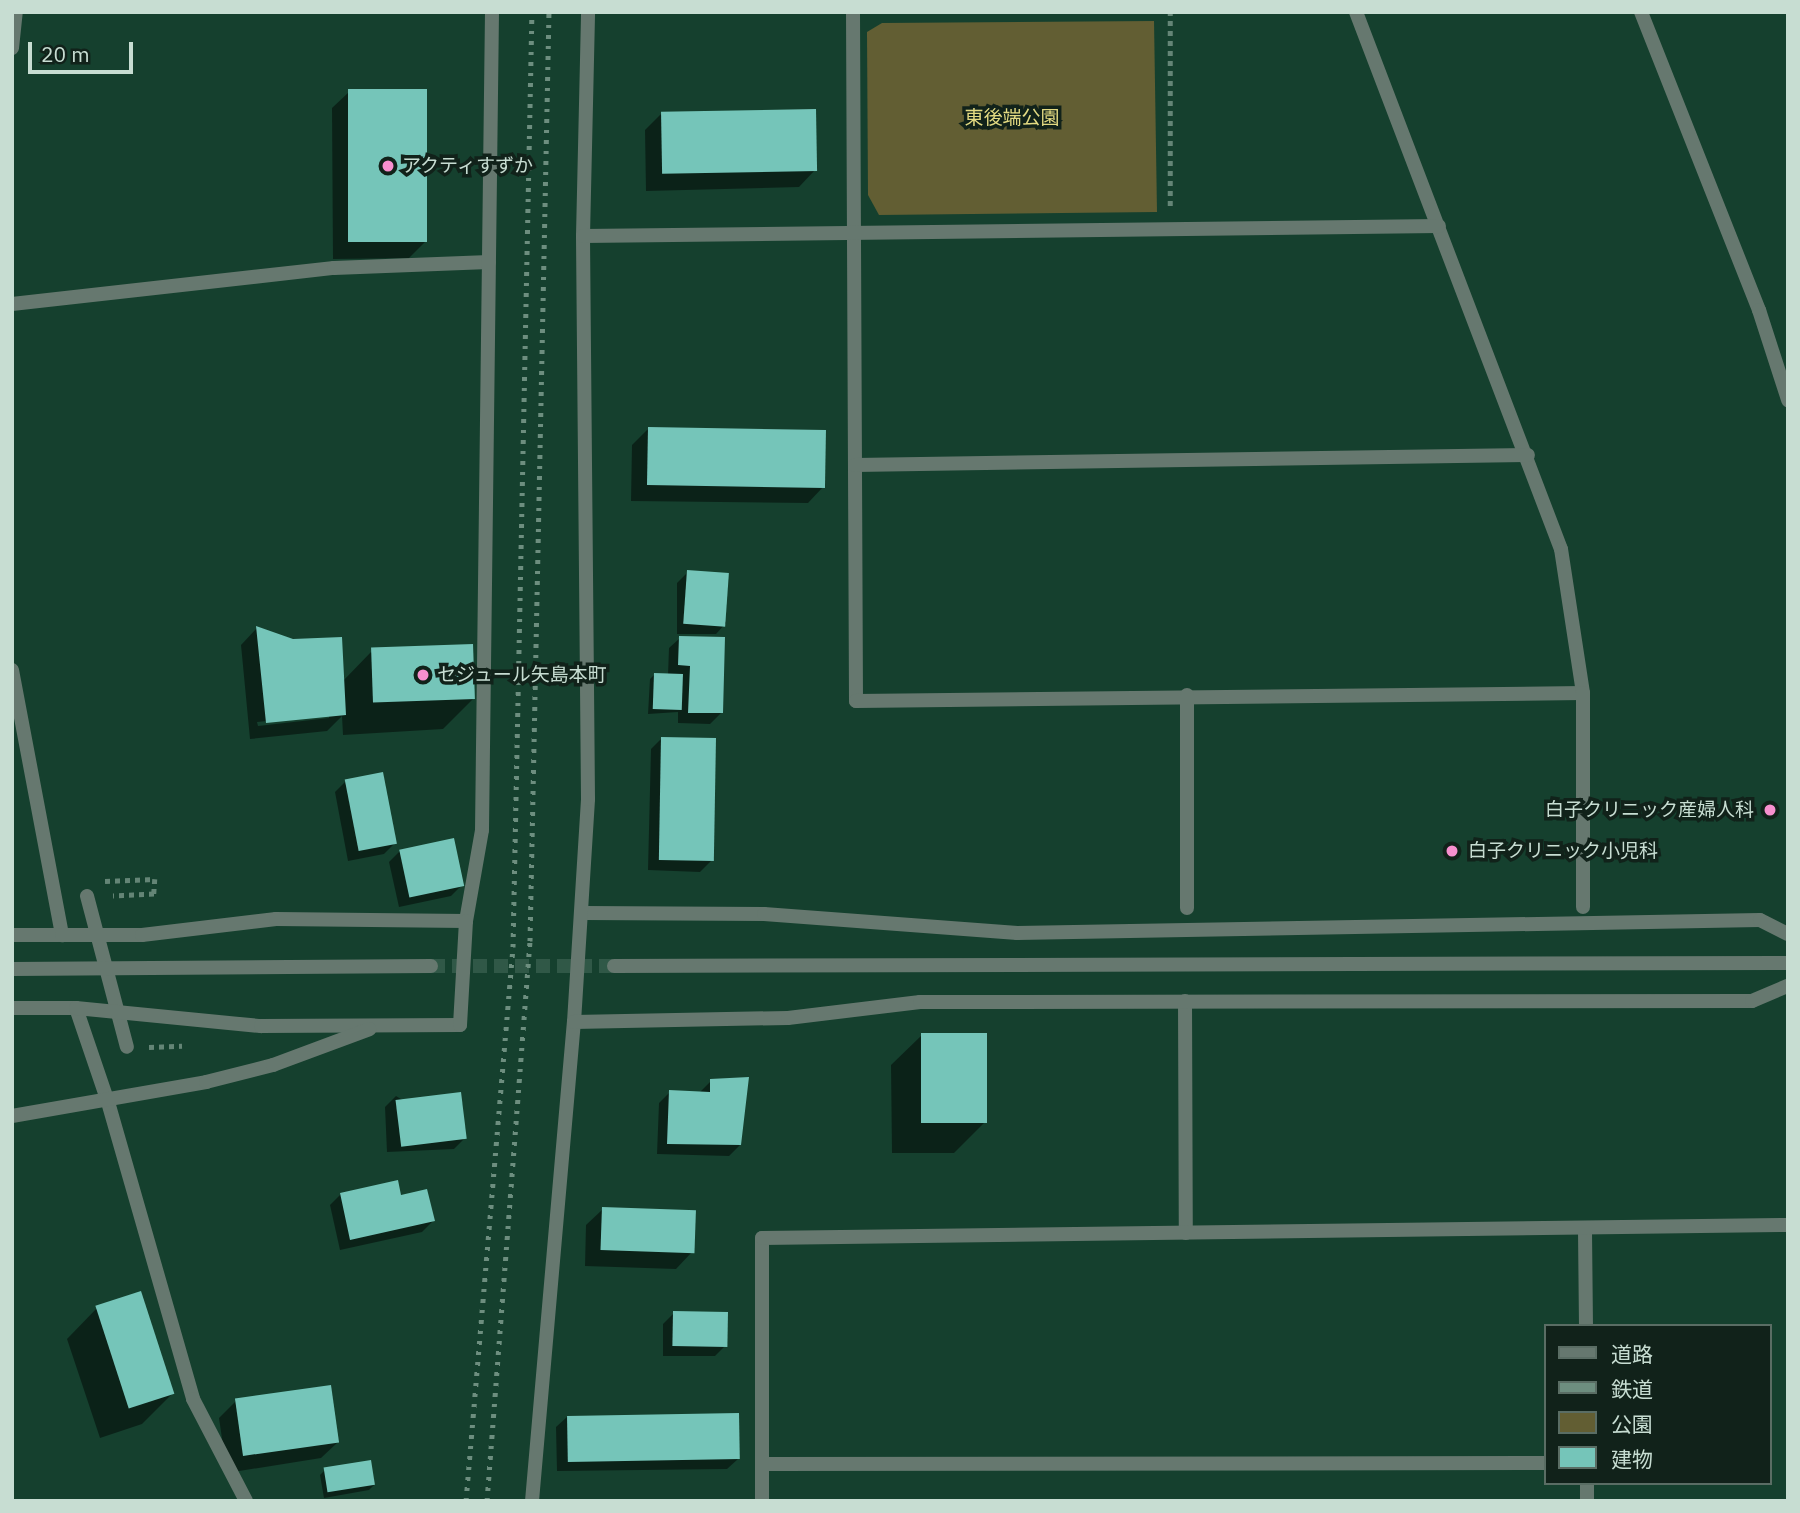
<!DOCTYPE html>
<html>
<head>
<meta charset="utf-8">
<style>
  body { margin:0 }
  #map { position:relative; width:1800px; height:1513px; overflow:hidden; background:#15402e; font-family:"IBM Plex Sans","Noto Sans JP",sans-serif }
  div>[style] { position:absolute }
  .green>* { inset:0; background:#625e33 }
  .shadow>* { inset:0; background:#0007 }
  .building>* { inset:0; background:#75c5b9; transform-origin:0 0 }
  .tertiary-tunnel>* { height:14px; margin-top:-7px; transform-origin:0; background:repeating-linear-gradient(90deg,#305847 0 14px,transparent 0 21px) }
  .path>* { height:4.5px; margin-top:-2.25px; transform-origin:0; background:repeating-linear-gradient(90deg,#648576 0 5px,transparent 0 10px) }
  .pedestrian>* { height:14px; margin:-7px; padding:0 7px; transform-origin:7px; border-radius:7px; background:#66786f }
  .minor>* { height:14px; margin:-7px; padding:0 7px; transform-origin:7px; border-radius:7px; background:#66786f }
  .tertiary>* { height:14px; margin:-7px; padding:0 7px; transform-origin:7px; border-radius:7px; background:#66786f }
  .rail>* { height:5px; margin-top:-2.5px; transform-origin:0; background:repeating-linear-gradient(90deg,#6d8e7f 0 3.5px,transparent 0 10.5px) }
  .dots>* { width:19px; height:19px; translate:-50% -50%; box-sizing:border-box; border:4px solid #11221a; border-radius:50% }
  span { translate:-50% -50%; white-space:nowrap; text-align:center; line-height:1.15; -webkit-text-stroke:7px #11221a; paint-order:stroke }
  .park-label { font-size:19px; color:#e3da82 }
  .poi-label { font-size:19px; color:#c7ddd2 }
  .left { translate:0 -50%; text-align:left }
  .right { translate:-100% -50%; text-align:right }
  .frame { position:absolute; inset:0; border:14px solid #c7ddd2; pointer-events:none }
  .legend { position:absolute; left:1544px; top:1324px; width:228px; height:161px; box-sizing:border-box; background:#11221a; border:2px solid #5a6d64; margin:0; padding:9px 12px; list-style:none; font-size:21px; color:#c7ddd2 }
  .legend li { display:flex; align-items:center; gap:14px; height:35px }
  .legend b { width:35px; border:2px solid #5a6d64 }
  .scale { position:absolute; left:28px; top:42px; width:105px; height:32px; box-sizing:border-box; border:4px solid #c7ddd2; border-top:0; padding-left:9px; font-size:21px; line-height:24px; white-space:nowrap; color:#c7ddd2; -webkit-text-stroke:5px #11221a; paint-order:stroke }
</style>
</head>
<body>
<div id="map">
  <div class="green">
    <div style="clip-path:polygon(1154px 21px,1157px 212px,879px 215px,868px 195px,867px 32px,882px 23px)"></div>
  </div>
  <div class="shadow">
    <div style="clip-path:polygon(349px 92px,426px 241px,409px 258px,333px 259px,332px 108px)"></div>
    <div style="clip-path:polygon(661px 114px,815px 170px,799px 187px,646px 191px,645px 130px)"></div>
    <div style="clip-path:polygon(648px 429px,824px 486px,808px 503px,631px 501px,632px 445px)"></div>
    <div style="clip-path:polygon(688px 572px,726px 623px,716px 634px,677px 634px,677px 583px)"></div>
    <div style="clip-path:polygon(evenodd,257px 628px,342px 682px,371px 652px,474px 698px,443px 729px,343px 735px,342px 716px,327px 731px,250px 739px,241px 645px,257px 628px,329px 715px,329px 718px,258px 726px,257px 722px,329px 715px)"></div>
    <div style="clip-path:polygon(680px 638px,721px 713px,710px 724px,678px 723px,678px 712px,648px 714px,650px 679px,655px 674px,668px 675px,669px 648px)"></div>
    <div style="clip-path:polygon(662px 738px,711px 861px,700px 872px,648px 870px,651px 749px)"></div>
    <div style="clip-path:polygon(346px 781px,395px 843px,384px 854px,348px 861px,335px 792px)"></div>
    <div style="clip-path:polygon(400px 851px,462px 885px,451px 896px,399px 907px,389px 862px)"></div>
    <div style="clip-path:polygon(922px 1035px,985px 1122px,954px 1153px,892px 1153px,891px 1065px)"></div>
    <div style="clip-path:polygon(711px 1081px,740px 1145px,729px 1156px,657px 1154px,659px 1103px,670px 1092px,700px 1092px)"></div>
    <div style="clip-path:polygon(396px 1096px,465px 1138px,454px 1149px,387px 1152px,385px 1107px)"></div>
    <div style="clip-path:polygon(341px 1194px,400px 1197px,433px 1221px,422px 1232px,340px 1250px,330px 1205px)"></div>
    <div style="clip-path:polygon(603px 1209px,692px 1252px,676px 1269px,585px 1266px,586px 1225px)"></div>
    <div style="clip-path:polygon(97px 1308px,173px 1393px,142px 1424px,100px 1438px,67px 1339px)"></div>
    <div style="clip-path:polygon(674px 1313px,726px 1345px,715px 1356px,663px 1356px,663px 1324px)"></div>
    <div style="clip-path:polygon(236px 1401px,338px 1442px,321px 1458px,227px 1473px,219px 1418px)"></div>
    <div style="clip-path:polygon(567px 1417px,738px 1459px,727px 1469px,557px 1471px,556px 1427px)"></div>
    <div style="clip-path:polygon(325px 1470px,374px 1485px,369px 1490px,324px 1498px,320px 1475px)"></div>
  </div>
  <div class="building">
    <div style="left:427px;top:89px;width:153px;height:79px;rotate:90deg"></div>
    <div style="left:816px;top:109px;width:62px;height:155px;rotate:89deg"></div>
    <div style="left:648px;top:427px;width:178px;height:58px;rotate:1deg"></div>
    <div style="left:687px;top:570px;width:42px;height:54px;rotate:4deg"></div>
    <div style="clip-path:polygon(256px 626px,293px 639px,342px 637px,346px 715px,266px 723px)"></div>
    <div style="clip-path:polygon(679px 636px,725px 637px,723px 713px,688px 713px,690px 666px,678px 665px)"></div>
    <div style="left:473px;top:644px;width:55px;height:102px;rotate:88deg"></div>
    <div style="left:654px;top:673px;width:29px;height:36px;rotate:2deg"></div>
    <div style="left:661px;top:737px;width:55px;height:123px;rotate:1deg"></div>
    <div style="left:383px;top:772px;width:73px;height:39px;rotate:79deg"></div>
    <div style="left:454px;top:838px;width:49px;height:56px;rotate:78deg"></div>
    <div style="left:921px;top:1033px;width:66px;height:90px"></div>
    <div style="clip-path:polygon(749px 1077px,741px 1145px,667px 1144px,669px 1090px,710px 1092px,710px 1079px)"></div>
    <div style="left:461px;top:1092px;width:47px;height:66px;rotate:83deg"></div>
    <div style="clip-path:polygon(398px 1180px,401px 1195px,427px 1189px,435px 1221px,350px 1240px,340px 1193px)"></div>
    <div style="left:602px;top:1207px;width:94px;height:43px;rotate:2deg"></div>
    <div style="left:141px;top:1291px;width:108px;height:48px;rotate:72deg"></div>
    <div style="left:673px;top:1311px;width:55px;height:35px;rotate:1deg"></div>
    <div style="left:331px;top:1385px;width:58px;height:97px;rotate:82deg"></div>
    <div style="left:739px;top:1413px;width:46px;height:172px;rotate:89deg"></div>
    <div style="left:371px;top:1460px;width:25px;height:48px;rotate:81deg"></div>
  </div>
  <div class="tertiary-tunnel">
    <div style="left:431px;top:966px;width:183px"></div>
  </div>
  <div class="path">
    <div style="left:1170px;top:206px;width:194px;rotate:-90deg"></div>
    <div style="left:105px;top:881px;width:50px;rotate:-2.3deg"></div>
    <div style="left:155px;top:879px;width:15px;rotate:94deg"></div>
    <div style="left:154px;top:894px;width:41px;rotate:177.2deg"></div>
    <div style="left:149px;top:1047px;width:33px;rotate:-2deg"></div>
  </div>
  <div class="pedestrian">
    <div style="left:87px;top:896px;width:156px;rotate:75.2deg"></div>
  </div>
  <div class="minor">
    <div style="left:853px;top:12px;width:689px;rotate:89.75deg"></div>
    <div style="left:856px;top:701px;width:727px;rotate:-0.63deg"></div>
    <div style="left:1356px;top:12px;width:575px;rotate:69.11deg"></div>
    <div style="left:1561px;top:549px;width:146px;rotate:81.3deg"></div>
    <div style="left:1583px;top:693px;width:214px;rotate:90deg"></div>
    <div style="left:12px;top:48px;width:36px;rotate:-84deg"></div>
    <div style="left:583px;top:236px;width:224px;rotate:-88.7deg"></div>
    <div style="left:12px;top:304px;width:324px;rotate:-6.4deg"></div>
    <div style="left:334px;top:268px;width:155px;rotate:-2.2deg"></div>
    <div style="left:855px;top:465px;width:673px;rotate:-0.85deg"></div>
    <div style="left:12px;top:670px;width:270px;rotate:79.3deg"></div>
    <div style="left:62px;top:935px;width:50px;rotate:180deg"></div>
    <div style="left:1187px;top:908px;width:213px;rotate:-90deg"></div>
    <div style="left:584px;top:913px;width:180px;rotate:0.3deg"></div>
    <div style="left:764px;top:914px;width:254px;rotate:4.3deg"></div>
    <div style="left:1017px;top:933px;width:743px;rotate:-1deg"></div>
    <div style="left:1760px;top:920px;width:31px;rotate:27deg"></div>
    <div style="left:62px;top:935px;width:80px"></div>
    <div style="left:142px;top:935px;width:135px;rotate:-6.8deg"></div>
    <div style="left:276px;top:919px;width:190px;rotate:0.6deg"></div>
    <div style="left:466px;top:921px;width:92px;rotate:-80deg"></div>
    <div style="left:482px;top:830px;width:818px;rotate:-89.3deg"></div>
    <div style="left:1185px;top:1001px;width:232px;rotate:89.8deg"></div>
    <div style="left:12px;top:1008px;width:64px"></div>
    <div style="left:76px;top:1008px;width:99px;rotate:71.2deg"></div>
    <div style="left:108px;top:1102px;width:309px;rotate:74deg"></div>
    <div style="left:193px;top:1399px;width:115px;rotate:62.5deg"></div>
    <div style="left:76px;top:1008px;width:186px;rotate:5.6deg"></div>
    <div style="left:261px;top:1026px;width:199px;rotate:-0.3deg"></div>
    <div style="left:460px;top:1025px;width:104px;rotate:-86.7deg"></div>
    <div style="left:574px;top:1022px;width:223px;rotate:-86.4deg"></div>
    <div style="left:588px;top:799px;width:563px;rotate:-90.51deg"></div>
    <div style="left:583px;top:236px;width:856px;rotate:-0.67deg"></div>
    <div style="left:12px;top:1116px;width:197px;rotate:-9.9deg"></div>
    <div style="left:206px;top:1082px;width:69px;rotate:-14.2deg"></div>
    <div style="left:273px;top:1065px;width:103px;rotate:-20.4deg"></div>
    <div style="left:1585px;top:1231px;width:95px;rotate:89.4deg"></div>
    <div style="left:762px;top:1464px;width:784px;rotate:-0.07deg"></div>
    <div style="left:532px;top:1501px;width:481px;rotate:-85deg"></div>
    <div style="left:574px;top:1022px;width:214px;rotate:-1.1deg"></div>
    <div style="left:788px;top:1018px;width:133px;rotate:-6.9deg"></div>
    <div style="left:920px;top:1002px;width:832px;rotate:-0.07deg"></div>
    <div style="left:1752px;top:1001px;width:39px;rotate:-23deg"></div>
    <div style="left:762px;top:1501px;width:263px;rotate:-90deg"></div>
    <div style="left:762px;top:1238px;width:1026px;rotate:-0.73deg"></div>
    <div style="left:1587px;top:1501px;width:18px;rotate:-90deg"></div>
  </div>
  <div class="tertiary">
    <div style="left:1641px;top:12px;width:321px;rotate:68.4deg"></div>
    <div style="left:1759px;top:310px;width:95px;rotate:72.1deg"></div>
    <div style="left:614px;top:966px;width:1174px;rotate:-0.15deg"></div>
    <div style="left:12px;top:969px;width:419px;rotate:-0.4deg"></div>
  </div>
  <div class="rail">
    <div style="left:466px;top:1501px;width:556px;rotate:-85.15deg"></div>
    <div style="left:513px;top:947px;width:935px;rotate:-88.84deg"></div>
    <div style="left:487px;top:1501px;width:562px;rotate:-85.61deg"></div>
    <div style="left:530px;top:941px;width:929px;rotate:-88.83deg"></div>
  </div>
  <div class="dots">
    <div style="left:388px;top:166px;background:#f790cf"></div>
    <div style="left:423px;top:675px;background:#f790cf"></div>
    <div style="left:1770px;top:810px;background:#f790cf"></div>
    <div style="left:1452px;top:851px;background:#f790cf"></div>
  </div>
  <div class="park-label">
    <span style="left:1012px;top:118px">東後端公園</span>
  </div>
  <div class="poi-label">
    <span class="left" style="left:402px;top:166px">アクティすずか</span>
    <span class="left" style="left:437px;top:675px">セジュール矢島本町</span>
    <span class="right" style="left:1754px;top:810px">白子クリニック産婦人科</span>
    <span class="left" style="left:1468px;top:851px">白子クリニック小児科</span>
  </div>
  <div class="frame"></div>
  <ul class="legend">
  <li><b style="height:9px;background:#66786f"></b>道路</li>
  <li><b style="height:9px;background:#6d8e7f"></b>鉄道</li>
  <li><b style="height:19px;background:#625e33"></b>公園</li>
  <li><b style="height:19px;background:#75c5b9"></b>建物</li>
  </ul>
  <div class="scale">20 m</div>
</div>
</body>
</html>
